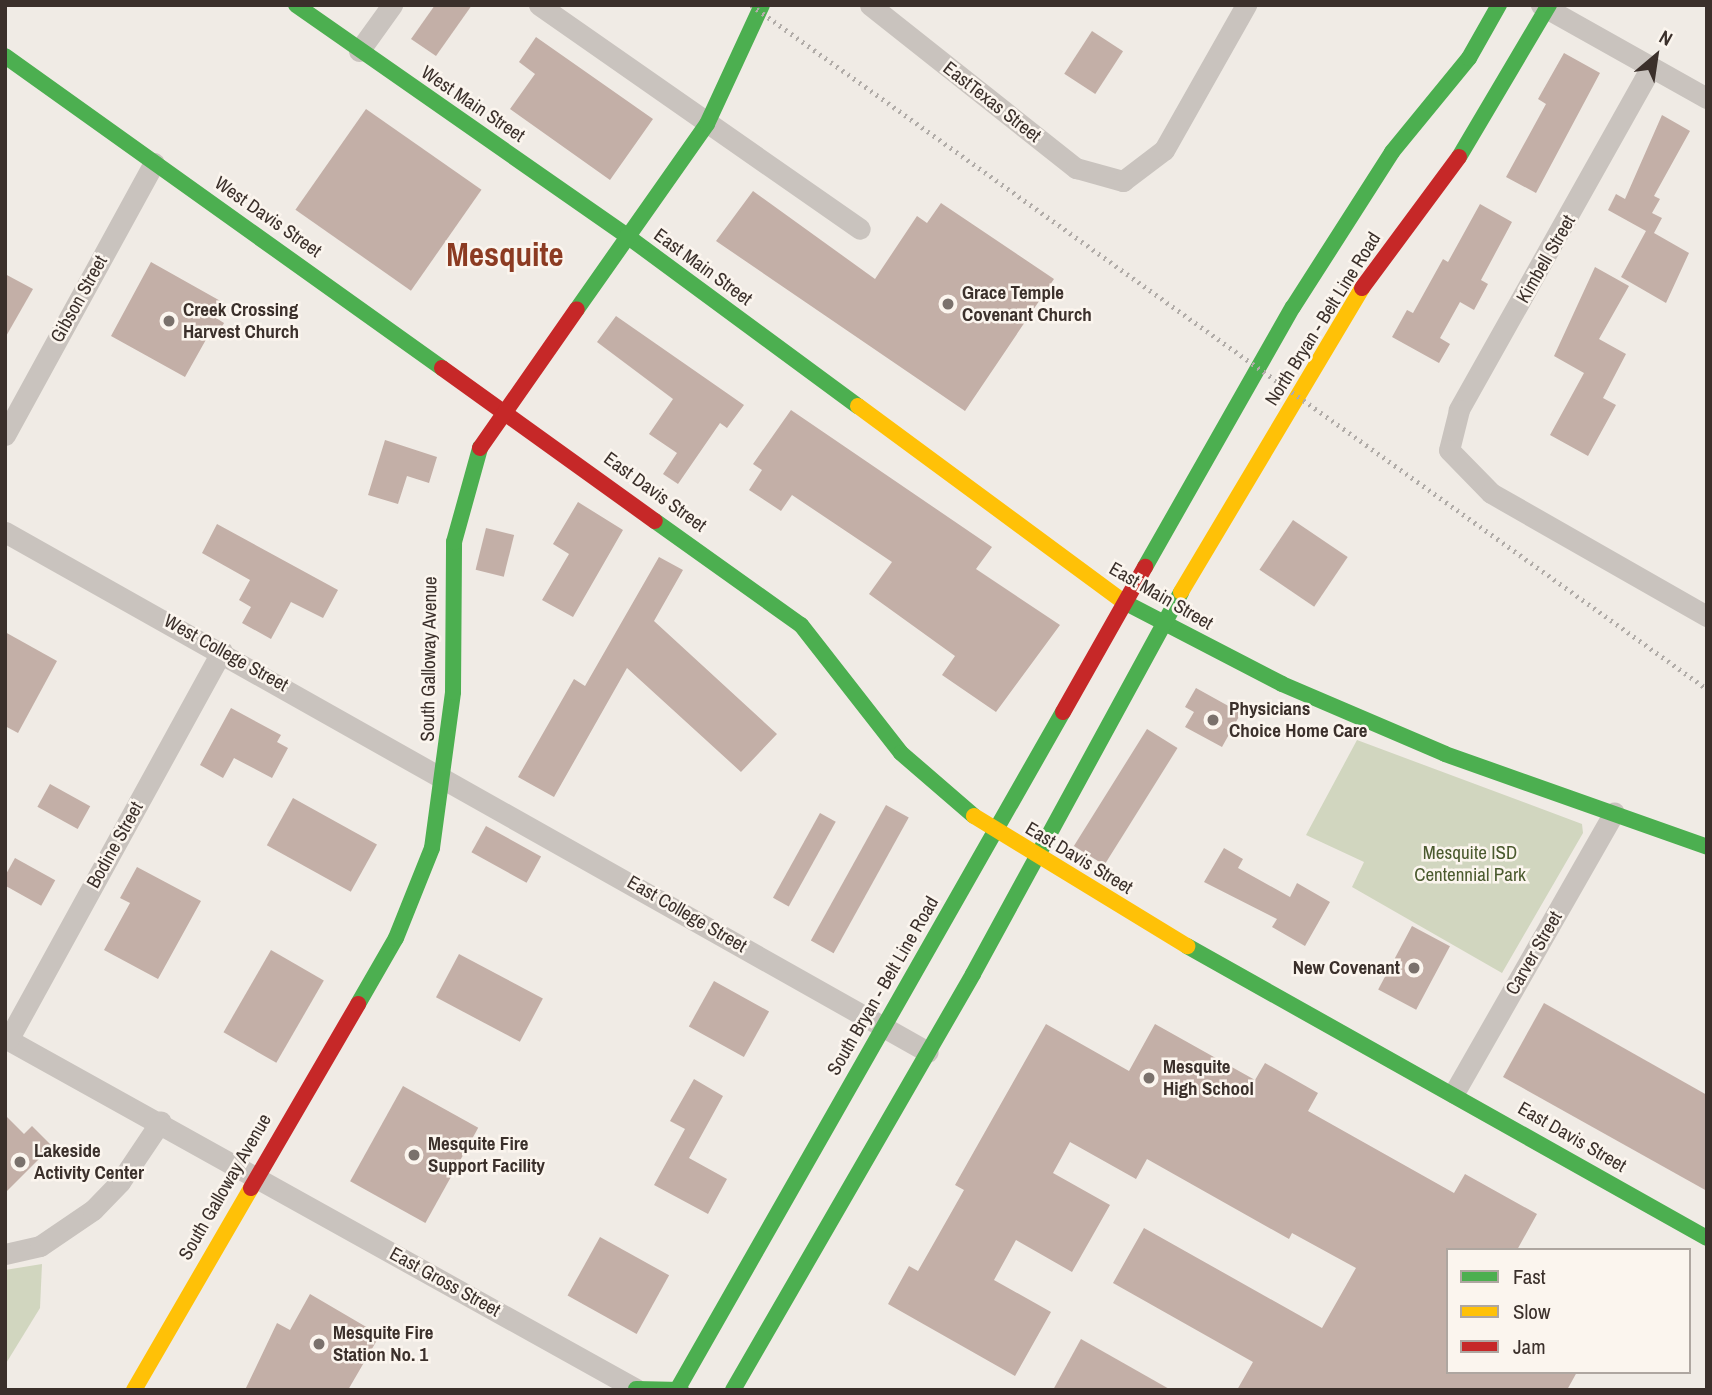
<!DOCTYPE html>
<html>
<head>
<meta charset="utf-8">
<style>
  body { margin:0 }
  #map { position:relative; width:1712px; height:1395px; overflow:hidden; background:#f0ebe5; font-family:"Archivo Narrow",sans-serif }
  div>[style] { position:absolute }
  .green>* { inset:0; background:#d1d6bf }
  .building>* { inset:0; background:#c3afa7; transform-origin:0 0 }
  .street>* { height:21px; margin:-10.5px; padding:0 10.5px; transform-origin:10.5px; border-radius:10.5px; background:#c9c3be }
  .fast>* { height:16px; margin:-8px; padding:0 8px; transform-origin:8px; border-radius:8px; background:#4caf50 }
  .slow>* { height:16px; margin:-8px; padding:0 8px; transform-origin:8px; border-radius:8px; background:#ffc107 }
  .jam>* { height:16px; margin:-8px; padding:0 8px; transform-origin:8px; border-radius:8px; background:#c62828 }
  .rail>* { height:5px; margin-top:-2.5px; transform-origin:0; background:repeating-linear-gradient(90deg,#b1aca8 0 2px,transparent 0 7px) }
  .dots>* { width:19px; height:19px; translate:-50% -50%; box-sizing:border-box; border:4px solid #fbf5ee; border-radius:50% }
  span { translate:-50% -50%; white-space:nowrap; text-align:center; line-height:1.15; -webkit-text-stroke:5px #fbf5ee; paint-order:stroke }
  .street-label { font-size:19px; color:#3b302b }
  .poi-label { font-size:19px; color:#3b302b; font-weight:700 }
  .left { translate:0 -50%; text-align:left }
  .right { translate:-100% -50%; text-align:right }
  .park-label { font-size:19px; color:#4a5a2e }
  .town-label { font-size:33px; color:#8c3b22; font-weight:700 }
  .frame { position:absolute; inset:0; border:7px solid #3b302b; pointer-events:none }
  .legend { position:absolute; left:1446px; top:1248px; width:245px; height:126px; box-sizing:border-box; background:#fbf5ee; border:2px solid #aea6a0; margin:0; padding:9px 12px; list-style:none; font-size:21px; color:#3b302b }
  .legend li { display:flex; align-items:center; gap:14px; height:35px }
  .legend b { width:35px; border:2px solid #aea6a0 }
  .north { position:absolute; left:1621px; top:21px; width:70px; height:70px; -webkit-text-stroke:5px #fbf5ee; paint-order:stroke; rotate:29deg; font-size:19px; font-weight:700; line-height:28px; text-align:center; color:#3b302b }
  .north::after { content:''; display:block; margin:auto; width:24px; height:32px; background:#3b302b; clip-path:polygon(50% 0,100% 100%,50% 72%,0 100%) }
</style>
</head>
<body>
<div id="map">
  <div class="green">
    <div style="clip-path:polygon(1357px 740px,1582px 824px,1583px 833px,1502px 973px,1352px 887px,1364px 862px,1306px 835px)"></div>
    <div style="clip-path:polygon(42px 1264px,40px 1308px,5px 1365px,5px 1270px)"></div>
  </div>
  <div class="building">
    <div style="clip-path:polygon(435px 5px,472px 5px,436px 56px,411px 39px)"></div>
    <div style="left:1092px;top:31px;width:37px;height:51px;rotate:33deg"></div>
    <div style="clip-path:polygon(536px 37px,653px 119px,610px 180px,510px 109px,535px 74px,519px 62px)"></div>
    <div style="clip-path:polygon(1564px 53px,1600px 73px,1536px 193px,1506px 177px,1546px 104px,1538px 99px)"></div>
    <div style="left:366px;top:109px;width:141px;height:123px;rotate:35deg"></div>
    <div style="clip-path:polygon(1662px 115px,1690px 131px,1654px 196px,1660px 199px,1652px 213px,1662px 218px,1654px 233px,1689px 253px,1666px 303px,1621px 277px,1646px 231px,1608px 210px,1616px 194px,1625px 199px)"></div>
    <div style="clip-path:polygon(753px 191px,875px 279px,917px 216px,927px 223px,941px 203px,1054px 279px,965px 411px,716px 241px)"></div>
    <div style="clip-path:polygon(1480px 204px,1512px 222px,1481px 280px,1488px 284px,1474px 310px,1460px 302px,1440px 338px,1450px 344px,1439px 363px,1392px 337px,1407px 310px,1413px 313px,1443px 259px,1448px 262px)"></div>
    <div style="clip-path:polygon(151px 262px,224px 303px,216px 318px,224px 323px,215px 340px,208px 336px,185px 377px,111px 336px)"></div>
    <div style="clip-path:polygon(1595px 267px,1629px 286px,1599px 339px,1626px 354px,1603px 398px,1616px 405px,1588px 456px,1550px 435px,1584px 373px,1554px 356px)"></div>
    <div style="clip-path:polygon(5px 274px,33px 289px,5px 338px)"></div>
    <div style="clip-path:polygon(616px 316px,744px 405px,727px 428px,720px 423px,678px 484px,663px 474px,677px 453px,649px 434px,673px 399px,597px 342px)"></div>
    <div style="clip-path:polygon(791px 410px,992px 547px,976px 569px,1060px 625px,996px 712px,942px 675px,955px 656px,869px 594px,892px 562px,792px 495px,781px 511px,749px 490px,762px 470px,753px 464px)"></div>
    <div style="clip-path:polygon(385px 440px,437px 457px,429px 483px,407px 476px,398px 504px,368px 495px)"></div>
    <div style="clip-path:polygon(578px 502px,623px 530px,573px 617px,542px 600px,569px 554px,553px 544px)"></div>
    <div style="left:1293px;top:520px;width:66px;height:60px;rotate:34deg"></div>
    <div style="clip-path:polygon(217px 524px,338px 590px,323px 618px,291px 602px,271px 639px,242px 623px,251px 607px,239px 600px,250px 580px,202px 553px)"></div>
    <div style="left:486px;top:528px;width:29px;height:43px;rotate:14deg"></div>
    <div style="clip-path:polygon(659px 557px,683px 570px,654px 621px,777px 734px,741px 772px,627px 668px,554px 797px,518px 777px,574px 679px,585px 686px)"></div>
    <div style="clip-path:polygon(5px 632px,57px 661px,18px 733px,5px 726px)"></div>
    <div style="clip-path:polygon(1196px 688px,1241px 713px,1222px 747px,1185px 727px,1194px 712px,1185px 707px)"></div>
    <div style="clip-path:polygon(231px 708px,281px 735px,277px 742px,288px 748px,272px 778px,234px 758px,223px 778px,200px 765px)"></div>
    <div style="left:1147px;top:729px;width:36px;height:138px;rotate:32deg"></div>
    <div style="left:50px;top:784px;width:46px;height:26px;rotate:29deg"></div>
    <div style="left:293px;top:798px;width:96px;height:54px;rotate:29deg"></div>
    <div style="left:886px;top:805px;width:26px;height:155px;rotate:29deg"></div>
    <div style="left:820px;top:813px;width:18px;height:97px;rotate:29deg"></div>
    <div style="left:486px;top:826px;width:63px;height:30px;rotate:29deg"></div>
    <div style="clip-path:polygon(1224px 848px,1243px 859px,1238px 868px,1290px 897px,1297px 883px,1330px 902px,1305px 946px,1272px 927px,1277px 919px,1204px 882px)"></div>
    <div style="left:15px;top:858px;width:46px;height:29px;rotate:29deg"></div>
    <div style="clip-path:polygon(137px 867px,201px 901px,158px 979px,104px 950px,130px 903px,120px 898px)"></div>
    <div style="left:1412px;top:926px;width:43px;height:72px;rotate:28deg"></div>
    <div style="left:271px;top:950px;width:61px;height:95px;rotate:30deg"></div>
    <div style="left:459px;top:954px;width:95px;height:49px;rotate:28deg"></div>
    <div style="left:714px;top:981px;width:63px;height:52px;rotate:29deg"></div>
    <div style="clip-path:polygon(1544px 1003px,1707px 1095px,1707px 1191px,1503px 1077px)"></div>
    <div style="clip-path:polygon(1046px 1024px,1129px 1071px,1155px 1024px,1255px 1080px,1265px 1063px,1318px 1093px,1308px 1111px,1454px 1193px,1465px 1174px,1537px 1214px,1517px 1250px,1448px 1250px,1448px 1372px,1577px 1372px,1567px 1390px,1237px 1390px,1253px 1362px,1113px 1283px,1144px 1228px,1322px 1328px,1356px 1268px,1292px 1233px,1289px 1239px,1147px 1159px,1136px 1179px,1070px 1142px,1053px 1173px,1110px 1205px,1072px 1272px,1016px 1240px,994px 1280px,1051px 1312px,1015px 1376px,888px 1304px,909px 1266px,918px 1271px,964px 1190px,955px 1185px)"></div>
    <div style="clip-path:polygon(694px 1079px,723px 1096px,689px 1158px,727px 1179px,708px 1214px,654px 1185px,685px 1129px,670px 1121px)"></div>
    <div style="left:403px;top:1086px;width:86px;height:109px;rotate:29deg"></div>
    <div style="clip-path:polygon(5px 1115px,24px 1134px,32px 1126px,52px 1146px,5px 1193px)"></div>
    <div style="left:600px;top:1237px;width:79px;height:67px;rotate:29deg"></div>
    <div style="clip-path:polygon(310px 1294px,380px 1335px,348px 1390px,245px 1390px,277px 1323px,290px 1330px)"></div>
    <div style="clip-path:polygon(1081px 1339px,1171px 1390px,1053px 1390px)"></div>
  </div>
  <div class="street">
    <div style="left:539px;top:5px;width:391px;rotate:34.9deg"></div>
    <div style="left:870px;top:5px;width:263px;rotate:38.4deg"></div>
    <div style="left:1076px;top:168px;width:49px;rotate:15.5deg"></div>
    <div style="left:1123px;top:181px;width:51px;rotate:-37.1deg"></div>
    <div style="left:1164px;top:150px;width:167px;rotate:-60.5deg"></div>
    <div style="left:1541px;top:5px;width:190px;rotate:29.3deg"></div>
    <div style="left:359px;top:51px;width:57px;rotate:-54.3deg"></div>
    <div style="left:1650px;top:69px;width:391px;rotate:119.3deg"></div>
    <div style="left:1459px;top:410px;width:41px;rotate:104deg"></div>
    <div style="left:1449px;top:450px;width:60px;rotate:45.7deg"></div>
    <div style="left:1491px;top:493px;width:249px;rotate:29.7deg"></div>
    <div style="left:5px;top:435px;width:310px;rotate:-61.3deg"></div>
    <div style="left:5px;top:532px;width:1059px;rotate:29.4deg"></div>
    <div style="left:5px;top:1038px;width:722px;rotate:29.09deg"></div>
    <div style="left:8px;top:1040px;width:444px;rotate:-61.2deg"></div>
    <div style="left:1454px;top:1093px;width:323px;rotate:-60.3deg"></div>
    <div style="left:5px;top:1254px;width:36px;rotate:-13deg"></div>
    <div style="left:40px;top:1246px;width:64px;rotate:-34.2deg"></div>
    <div style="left:93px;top:1210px;width:39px;rotate:-46deg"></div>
    <div style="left:120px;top:1182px;width:73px;rotate:-56.1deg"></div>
  </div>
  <div class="fast">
    <div style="left:296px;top:5px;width:404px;rotate:34.9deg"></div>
    <div style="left:627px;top:236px;width:287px;rotate:36.4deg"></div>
    <div style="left:5px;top:56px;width:537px;rotate:35.53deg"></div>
    <div style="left:1459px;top:157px;width:177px;rotate:-59.4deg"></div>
    <div style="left:577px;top:309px;width:226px;rotate:-54.9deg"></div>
    <div style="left:707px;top:124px;width:131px;rotate:-65.2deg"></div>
    <div style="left:655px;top:521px;width:179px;rotate:35.5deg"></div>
    <div style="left:801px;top:625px;width:162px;rotate:52deg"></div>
    <div style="left:901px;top:753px;width:96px;rotate:40.8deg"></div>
    <div style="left:1145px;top:567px;width:299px;rotate:-60.4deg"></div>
    <div style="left:1293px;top:307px;width:184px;rotate:-57.4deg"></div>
    <div style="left:1392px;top:152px;width:122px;rotate:-50.7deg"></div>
    <div style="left:1469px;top:58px;width:61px;rotate:-60.5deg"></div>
    <div style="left:1124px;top:602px;width:178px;rotate:27.4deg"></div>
    <div style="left:1282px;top:684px;width:177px;rotate:23.2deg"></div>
    <div style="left:1445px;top:754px;width:278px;rotate:19.5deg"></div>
    <div style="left:1187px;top:946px;width:596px;rotate:29.32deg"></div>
    <div style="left:358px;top:1004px;width:76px;rotate:-60.1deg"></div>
    <div style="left:396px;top:938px;width:97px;rotate:-68.2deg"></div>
    <div style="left:432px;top:848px;width:157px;rotate:-82.3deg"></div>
    <div style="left:453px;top:692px;width:150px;rotate:-89.6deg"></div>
    <div style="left:454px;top:542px;width:98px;rotate:-74.5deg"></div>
    <div style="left:636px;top:1389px;width:45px;rotate:1.3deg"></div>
    <div style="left:677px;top:1390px;width:780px;rotate:-60.35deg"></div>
    <div style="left:733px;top:1390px;width:480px;rotate:-60deg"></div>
    <div style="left:973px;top:974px;width:435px;rotate:-61.4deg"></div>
  </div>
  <div class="slow">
    <div style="left:858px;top:406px;width:330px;rotate:36.4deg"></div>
    <div style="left:1181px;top:592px;width:354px;rotate:-59.2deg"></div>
    <div style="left:974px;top:816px;width:250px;rotate:31.4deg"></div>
    <div style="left:134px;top:1390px;width:233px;rotate:-59.9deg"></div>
  </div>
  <div class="jam">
    <div style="left:1362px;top:288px;width:163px;rotate:-53.5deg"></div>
    <div style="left:442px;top:368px;width:262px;rotate:35.7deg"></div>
    <div style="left:480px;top:448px;width:169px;rotate:-55.1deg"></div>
    <div style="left:1063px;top:712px;width:167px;rotate:-60.5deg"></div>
    <div style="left:251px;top:1188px;width:213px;rotate:-59.8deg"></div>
  </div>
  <div class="rail">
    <div style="left:751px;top:5px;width:1175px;rotate:35.58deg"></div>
  </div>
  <div class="dots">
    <div style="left:948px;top:304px;background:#7a716c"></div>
    <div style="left:169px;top:321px;background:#7a716c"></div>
    <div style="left:1213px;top:720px;background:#7a716c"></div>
    <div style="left:1414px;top:968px;background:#7a716c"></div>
    <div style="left:1149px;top:1078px;background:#7a716c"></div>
    <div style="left:414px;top:1155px;background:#7a716c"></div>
    <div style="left:20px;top:1162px;background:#7a716c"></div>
    <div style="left:319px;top:1344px;background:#7a716c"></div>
  </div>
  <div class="street-label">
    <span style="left:992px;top:102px;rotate:38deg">EastTexas Street</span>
    <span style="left:473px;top:104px;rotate:34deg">West Main Street</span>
    <span style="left:268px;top:217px;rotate:35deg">West Davis Street</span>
    <span style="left:1546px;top:259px;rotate:-60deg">Kimbell Street</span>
    <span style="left:703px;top:267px;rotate:36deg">East Main Street</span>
    <span style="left:79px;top:299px;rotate:-61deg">Gibson Street</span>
    <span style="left:1323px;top:319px;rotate:-58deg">North Bryan - Belt Line Road</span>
    <span style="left:655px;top:492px;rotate:36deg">East Davis Street</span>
    <span style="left:1161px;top:596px;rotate:30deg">East Main Street</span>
    <span style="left:226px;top:653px;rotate:29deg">West College Street</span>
    <span style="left:429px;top:659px;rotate:-89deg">South Galloway Avenue</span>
    <span style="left:115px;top:845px;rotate:-61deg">Bodine Street</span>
    <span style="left:1079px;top:858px;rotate:31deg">East Davis Street</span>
    <span style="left:687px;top:914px;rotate:30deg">East College Street</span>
    <span style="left:1534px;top:953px;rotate:-60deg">Carver Street</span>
    <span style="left:883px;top:986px;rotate:-60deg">South Bryan - Belt Line Road</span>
    <span style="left:1572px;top:1137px;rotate:30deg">East Davis Street</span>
    <span style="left:225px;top:1187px;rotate:-60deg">South Galloway Avenue</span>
    <span style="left:445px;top:1282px;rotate:29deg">East Gross Street</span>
  </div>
  <div class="poi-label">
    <span class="left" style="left:962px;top:304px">Grace Temple<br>Covenant Church</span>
    <span class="left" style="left:183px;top:321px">Creek Crossing<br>Harvest Church</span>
    <span class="left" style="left:1229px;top:720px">Physicians<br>Choice Home Care</span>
    <span class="right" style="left:1400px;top:968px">New Covenant</span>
    <span class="left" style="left:1163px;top:1078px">Mesquite<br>High School</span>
    <span class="left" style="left:428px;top:1155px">Mesquite Fire<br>Support Facility</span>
    <span class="left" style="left:34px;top:1162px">Lakeside<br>Activity Center</span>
    <span class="left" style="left:333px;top:1344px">Mesquite Fire<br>Station No. 1</span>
  </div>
  <div class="park-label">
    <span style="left:1470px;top:864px">Mesquite ISD<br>Centennial Park</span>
  </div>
  <div class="town-label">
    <span style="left:505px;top:255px">Mesquite</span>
  </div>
  <div class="frame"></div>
  <ul class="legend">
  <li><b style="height:9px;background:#4caf50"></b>Fast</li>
  <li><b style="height:9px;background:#ffc107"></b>Slow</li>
  <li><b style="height:9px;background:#c62828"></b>Jam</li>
  </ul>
  <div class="north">N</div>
</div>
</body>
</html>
